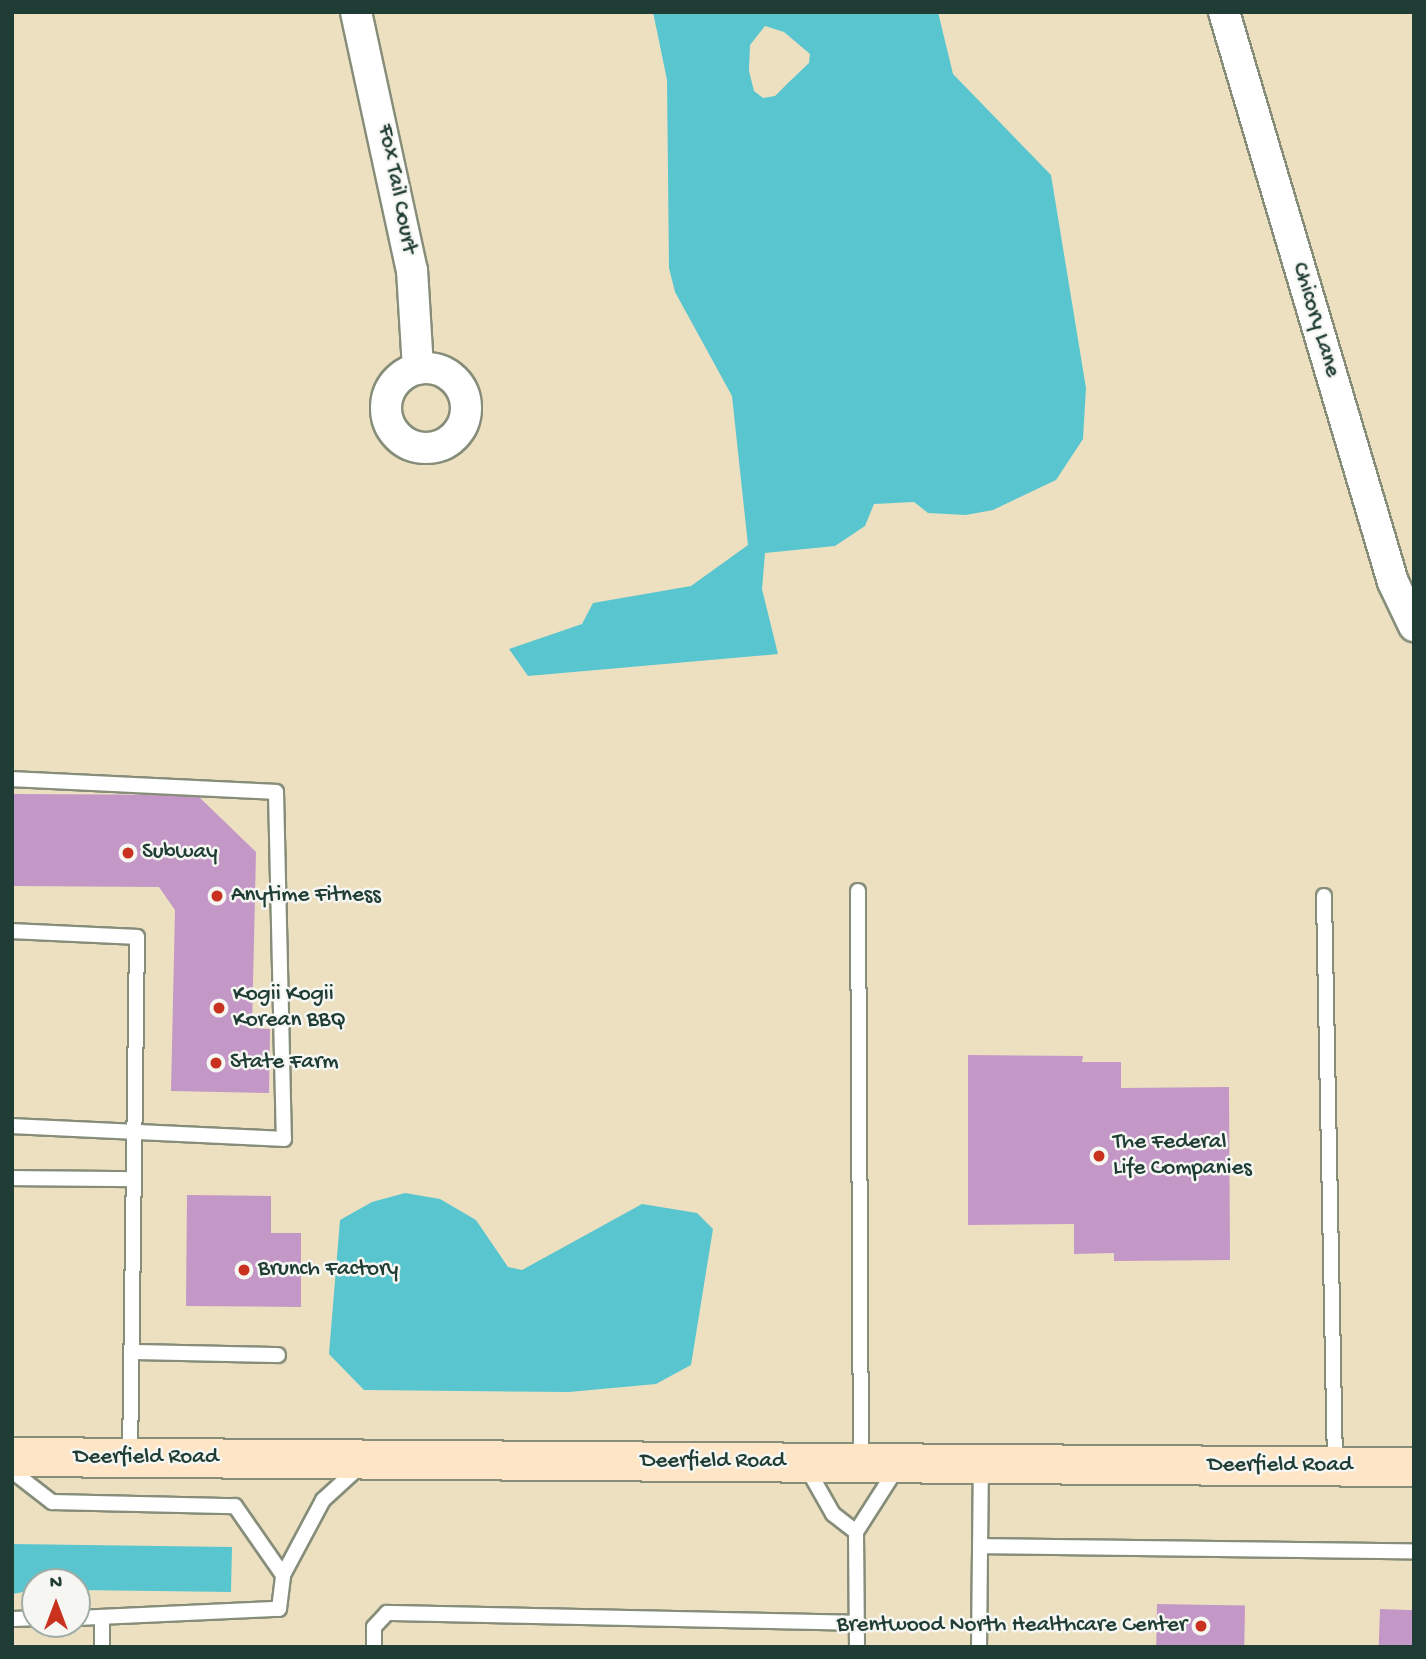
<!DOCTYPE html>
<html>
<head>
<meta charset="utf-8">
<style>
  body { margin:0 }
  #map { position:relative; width:1426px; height:1659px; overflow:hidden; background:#ece0c1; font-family:"Gochi Hand",sans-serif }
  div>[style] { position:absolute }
  .water>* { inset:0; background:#59c6cf }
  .building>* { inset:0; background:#c397c6; transform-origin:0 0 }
  .roads { filter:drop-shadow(2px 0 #868e7a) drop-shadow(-2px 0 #868e7a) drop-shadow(0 2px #868e7a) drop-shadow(0 -2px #868e7a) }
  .lane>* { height:14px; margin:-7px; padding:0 7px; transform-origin:7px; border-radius:7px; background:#fff }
  .street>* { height:30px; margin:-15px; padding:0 15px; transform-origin:15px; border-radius:15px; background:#fff }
  .street>.ring { margin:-15px; padding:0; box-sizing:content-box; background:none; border:30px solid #fff; border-radius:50% }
  .secondary>* { height:38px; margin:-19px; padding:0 19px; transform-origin:19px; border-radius:19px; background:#fde5c5 }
  .dots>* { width:19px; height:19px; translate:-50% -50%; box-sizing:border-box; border:4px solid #f6f6f2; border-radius:50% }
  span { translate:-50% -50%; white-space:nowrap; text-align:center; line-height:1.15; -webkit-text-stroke:5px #f6f6f2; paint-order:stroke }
  .street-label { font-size:23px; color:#1f3d34 }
  .poi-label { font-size:23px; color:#1f3d34 }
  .left { translate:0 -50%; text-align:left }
  .right { translate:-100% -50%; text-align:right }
  .frame { position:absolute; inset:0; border:14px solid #1f3d34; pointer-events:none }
  .north { position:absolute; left:21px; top:1568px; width:70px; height:70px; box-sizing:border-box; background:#f6f6f2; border:2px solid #a0aca6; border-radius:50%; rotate:0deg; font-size:19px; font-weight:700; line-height:28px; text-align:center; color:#1f3d34 }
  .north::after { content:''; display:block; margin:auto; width:24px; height:32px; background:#c8321e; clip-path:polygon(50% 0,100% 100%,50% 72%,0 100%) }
</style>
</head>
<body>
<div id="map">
  <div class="water">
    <div style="clip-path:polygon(evenodd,653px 12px,938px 12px,953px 74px,1051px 175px,1086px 388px,1083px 439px,1056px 480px,993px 510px,966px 515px,928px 513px,914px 502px,874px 504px,865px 526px,835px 546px,765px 553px,762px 589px,778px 654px,528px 676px,509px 649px,582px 624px,593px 603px,691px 586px,748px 545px,732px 396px,675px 292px,669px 268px,667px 80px,653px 12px,765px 26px,784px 32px,810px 54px,809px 63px,788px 83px,775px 96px,763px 98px,754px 91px,749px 71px,750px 45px,765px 26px)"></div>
    <div style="clip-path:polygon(405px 1193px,440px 1199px,476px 1220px,508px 1267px,522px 1270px,642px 1204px,697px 1213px,713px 1229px,691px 1365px,656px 1384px,569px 1392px,364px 1390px,329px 1354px,340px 1220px,372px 1202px)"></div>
    <div style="clip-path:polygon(12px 1544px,232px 1547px,231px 1592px,77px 1590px,77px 1582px,35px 1582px,35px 1590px,12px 1594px)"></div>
  </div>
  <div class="building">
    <div style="clip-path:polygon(12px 794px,197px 795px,256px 852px,252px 1028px,270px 1029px,269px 1093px,171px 1091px,175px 910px,159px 887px,12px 886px)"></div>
    <div style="clip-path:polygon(968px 1055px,1083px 1056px,1082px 1062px,1121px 1062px,1121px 1088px,1229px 1087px,1230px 1260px,1114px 1261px,1114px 1253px,1074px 1254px,1074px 1224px,968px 1225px)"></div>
    <div style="clip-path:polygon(187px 1195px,271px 1196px,271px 1233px,301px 1233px,301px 1307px,186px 1306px)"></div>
    <div style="left:1157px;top:1604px;width:88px;height:43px;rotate:1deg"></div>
    <div style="left:1380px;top:1609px;width:34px;height:38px;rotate:2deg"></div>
  </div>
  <div class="roads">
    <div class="lane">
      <div style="left:12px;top:779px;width:264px;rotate:2.8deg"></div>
      <div style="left:276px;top:792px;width:347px;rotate:88.7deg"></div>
      <div style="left:284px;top:1139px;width:272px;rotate:-177.3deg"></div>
      <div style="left:858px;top:891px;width:571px;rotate:89.7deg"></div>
      <div style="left:1324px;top:896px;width:569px;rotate:88.89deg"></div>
      <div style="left:12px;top:931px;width:125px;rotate:2.7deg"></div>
      <div style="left:137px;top:937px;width:520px;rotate:90.77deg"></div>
      <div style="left:12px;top:1178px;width:122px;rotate:0.5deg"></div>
      <div style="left:131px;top:1352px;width:147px;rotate:1.2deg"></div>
      <div style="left:807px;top:1468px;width:53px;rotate:60.5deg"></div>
      <div style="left:833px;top:1514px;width:29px;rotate:38deg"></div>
      <div style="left:12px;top:1471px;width:51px;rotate:37.8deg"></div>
      <div style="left:52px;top:1502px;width:183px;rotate:1.3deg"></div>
      <div style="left:235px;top:1506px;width:84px;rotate:55.2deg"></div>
      <div style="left:980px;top:1546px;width:434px;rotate:0.7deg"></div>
      <div style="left:77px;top:1618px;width:202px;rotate:-2.6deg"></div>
      <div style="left:279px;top:1609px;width:34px;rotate:-83deg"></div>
      <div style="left:283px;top:1575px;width:85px;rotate:-61.9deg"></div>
      <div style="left:323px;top:1500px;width:47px;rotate:-42.4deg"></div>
      <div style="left:12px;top:1619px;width:23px;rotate:-2deg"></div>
      <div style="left:102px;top:1647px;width:29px;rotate:-90deg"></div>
      <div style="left:374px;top:1647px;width:20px;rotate:-90deg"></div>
      <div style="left:374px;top:1627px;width:19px;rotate:-47deg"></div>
      <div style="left:387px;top:1613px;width:471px;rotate:1.2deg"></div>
      <div style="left:857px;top:1647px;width:115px;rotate:-90.5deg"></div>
      <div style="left:856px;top:1532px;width:76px;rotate:-57.4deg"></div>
      <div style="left:979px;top:1647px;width:182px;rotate:-89.4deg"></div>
    </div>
    <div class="street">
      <div style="left:356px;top:12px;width:264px;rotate:77.8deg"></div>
      <div style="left:412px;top:270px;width:99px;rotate:86.5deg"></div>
      <div style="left:1224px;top:12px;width:595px;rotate:73.49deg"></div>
      <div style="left:1393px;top:582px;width:49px;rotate:64.5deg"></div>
      <div class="ring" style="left:386px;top:368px;width:50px;height:50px"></div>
    </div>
    <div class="secondary">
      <div style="left:12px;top:1457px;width:1402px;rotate:0.41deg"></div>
    </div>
  </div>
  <div class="dots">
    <div style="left:128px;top:853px;background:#c8321e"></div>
    <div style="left:217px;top:896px;background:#c8321e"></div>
    <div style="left:219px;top:1008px;background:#c8321e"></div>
    <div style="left:216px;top:1063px;background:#c8321e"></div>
    <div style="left:1099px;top:1156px;background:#c8321e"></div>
    <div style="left:244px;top:1270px;background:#c8321e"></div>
    <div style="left:1201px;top:1626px;background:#c8321e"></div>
  </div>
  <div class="street-label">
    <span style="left:396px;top:189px;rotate:79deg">Fox Tail Court</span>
    <span style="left:1315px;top:320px;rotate:73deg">Chicory Lane</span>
    <span style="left:146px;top:1458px">Deerfield Road</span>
    <span style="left:713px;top:1462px">Deerfield Road</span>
    <span style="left:1280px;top:1466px">Deerfield Road</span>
  </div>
  <div class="poi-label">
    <span class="left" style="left:142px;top:853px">Subway</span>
    <span class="left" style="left:231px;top:896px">Anytime Fitness</span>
    <span class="left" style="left:233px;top:1008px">Kogii Kogii<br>Korean BBQ</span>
    <span class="left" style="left:230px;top:1063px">State Farm</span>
    <span class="left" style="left:1113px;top:1156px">The Federal<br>Life Companies</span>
    <span class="left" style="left:258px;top:1270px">Brunch Factory</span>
    <span class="right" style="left:1187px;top:1626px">Brentwood North Healthcare Center</span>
  </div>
  <div class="frame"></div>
  <div class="north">N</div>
</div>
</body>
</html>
